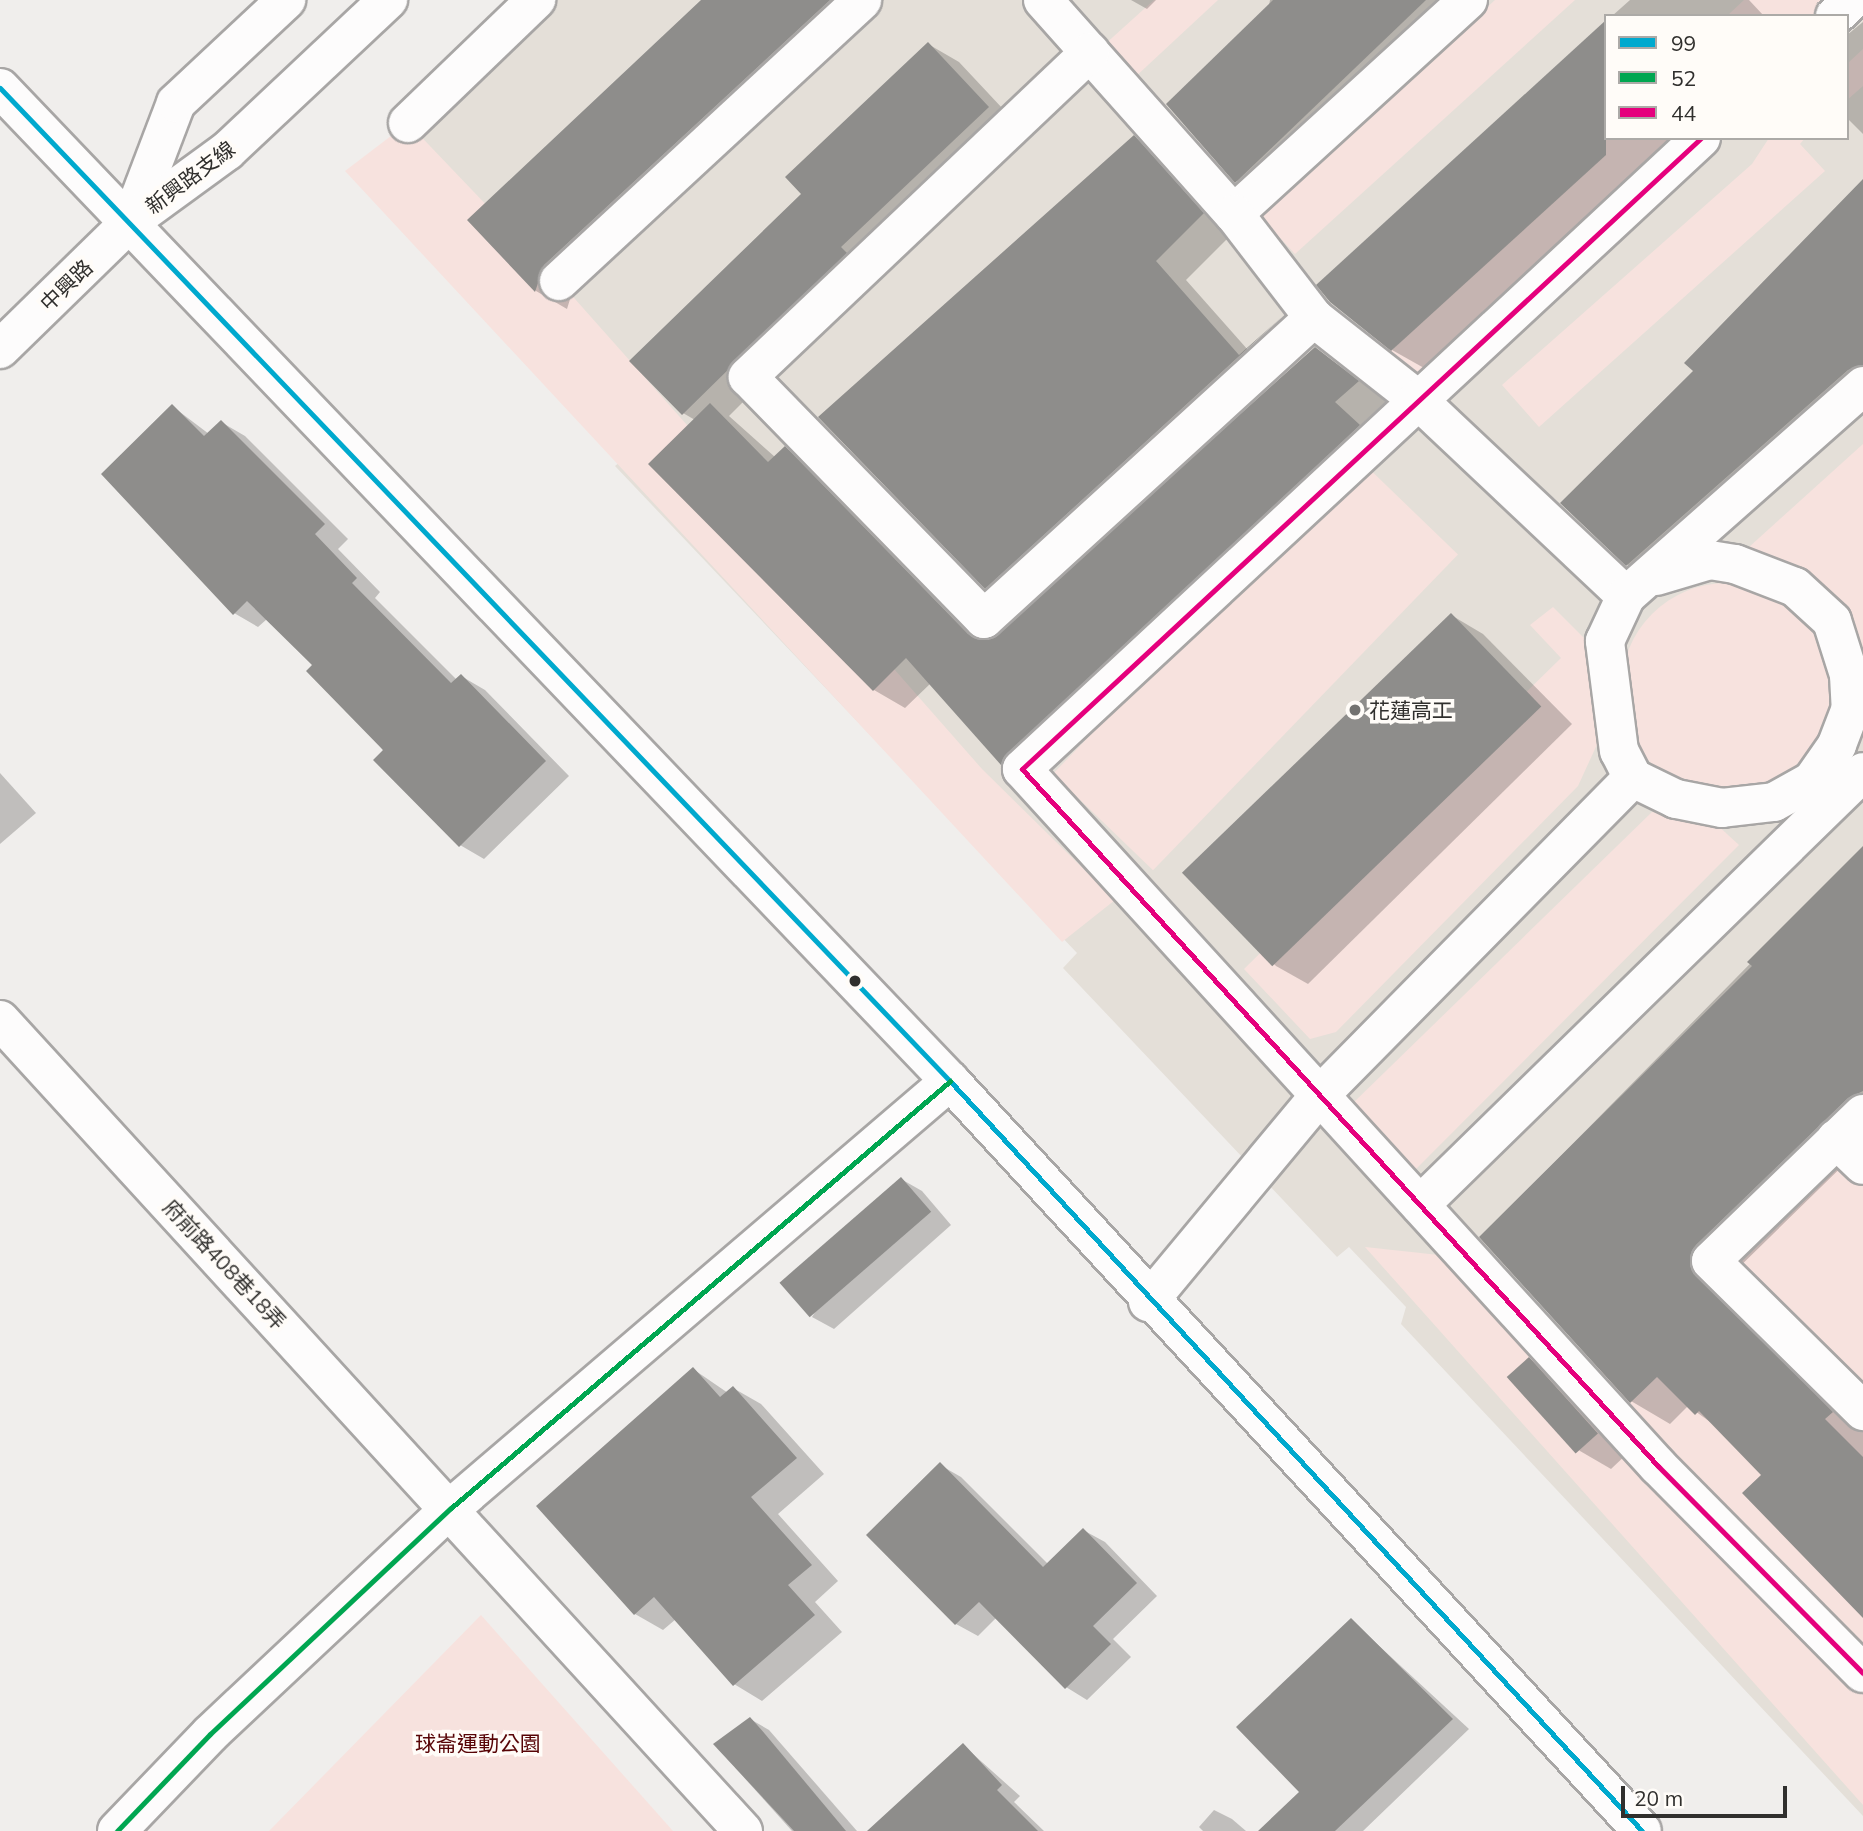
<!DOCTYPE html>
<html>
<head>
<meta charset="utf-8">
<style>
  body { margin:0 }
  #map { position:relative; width:1863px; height:1831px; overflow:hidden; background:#f0eeec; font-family:Mulish,"Noto Sans TC",sans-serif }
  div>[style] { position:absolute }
  .built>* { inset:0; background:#e4dfd8 }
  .green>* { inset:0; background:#f7e2de; transform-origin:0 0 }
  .round { border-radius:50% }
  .shadow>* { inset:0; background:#0003 }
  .building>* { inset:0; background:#8e8d8b; transform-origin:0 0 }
  .roads { filter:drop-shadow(2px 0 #a8a6a5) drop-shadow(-2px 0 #a8a6a5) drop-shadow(0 2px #a8a6a5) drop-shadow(0 -2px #a8a6a5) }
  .minor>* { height:38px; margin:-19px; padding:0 19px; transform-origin:19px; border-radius:19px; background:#fdfcfc }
  .major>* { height:38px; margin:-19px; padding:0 19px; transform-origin:19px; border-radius:19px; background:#fdfcfc }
  .bus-1>* { height:5px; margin:-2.5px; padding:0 2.5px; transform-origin:2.5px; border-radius:2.5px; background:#00a9ce }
  .bus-2>* { height:5px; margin:-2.5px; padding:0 2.5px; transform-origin:2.5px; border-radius:2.5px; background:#00a651 }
  .bus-3>* { height:5px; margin:-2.5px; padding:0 2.5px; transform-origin:2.5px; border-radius:2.5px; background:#e5007d }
  .dots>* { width:19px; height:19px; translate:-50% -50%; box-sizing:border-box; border:4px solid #fffcf8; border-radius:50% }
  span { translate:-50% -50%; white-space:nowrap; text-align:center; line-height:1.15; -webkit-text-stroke:7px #fffcf8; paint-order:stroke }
  .street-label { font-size:21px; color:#302f2d }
  .poi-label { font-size:21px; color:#302f2d }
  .left { translate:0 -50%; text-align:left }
  .park-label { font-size:21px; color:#570406 }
  .legend { position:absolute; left:1604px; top:14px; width:245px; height:126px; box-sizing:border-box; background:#fffcf8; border:2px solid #acaaa7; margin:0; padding:9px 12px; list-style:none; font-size:21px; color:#302f2d }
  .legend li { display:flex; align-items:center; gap:14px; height:35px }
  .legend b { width:35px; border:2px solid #acaaa7 }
  .scale { position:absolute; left:1621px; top:1786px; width:166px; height:32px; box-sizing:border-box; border:4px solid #302f2d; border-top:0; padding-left:9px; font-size:21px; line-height:24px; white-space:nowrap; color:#302f2d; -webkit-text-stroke:5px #fffcf8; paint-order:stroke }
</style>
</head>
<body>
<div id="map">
  <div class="built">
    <div style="clip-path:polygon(evenodd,553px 0,1863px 0,1863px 1816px,1401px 1324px,1406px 1307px,1349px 1247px,1337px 1257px,1063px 968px,1077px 953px,615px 466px,620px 462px,368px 174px,553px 0,1606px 16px,1847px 16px,1847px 138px,1606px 138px,1606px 16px)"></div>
  </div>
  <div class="green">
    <div style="clip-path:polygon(1154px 0,1218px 0,1133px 79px,1103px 46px)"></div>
    <div style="clip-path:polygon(1495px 0,1575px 0,1295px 254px,1259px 215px)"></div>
    <div style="clip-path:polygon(1744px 0,1846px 0,1835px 16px,1727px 16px)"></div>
    <div style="clip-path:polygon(1863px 49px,1863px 86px,1847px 100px,1847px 64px)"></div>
    <div style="clip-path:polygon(408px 123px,559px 281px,879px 641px,887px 661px,982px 769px,1115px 900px,1062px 942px,345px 171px)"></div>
    <div style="clip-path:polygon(1606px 138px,1701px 138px,1417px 399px,1364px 350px)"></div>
    <div style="clip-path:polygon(1769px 138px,1805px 138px,1800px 144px,1825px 171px,1539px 427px,1502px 385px,1752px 164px)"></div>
    <div style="clip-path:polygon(1863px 444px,1863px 661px,1738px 557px)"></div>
    <div style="left:1358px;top:458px;width:139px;height:439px;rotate:44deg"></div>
    <div class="round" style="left:1621px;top:583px;width:212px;height:212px"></div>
    <div style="clip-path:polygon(1553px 607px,1586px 640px,1600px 680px,1600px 738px,1578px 786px,1336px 1032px,1310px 1039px,1244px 969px,1561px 658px,1530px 625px)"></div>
    <div style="clip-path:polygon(1652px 812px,1715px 823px,1739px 845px,1415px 1170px,1350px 1106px)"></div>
    <div style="clip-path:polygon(1842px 1158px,1863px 1178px,1863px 1395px,1731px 1269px)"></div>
    <div style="clip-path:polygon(1460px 1241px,1581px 1371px,1598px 1370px,1711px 1261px,1863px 1417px,1863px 1805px,1365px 1247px,1439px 1255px)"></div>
    <div style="clip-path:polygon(481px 1615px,673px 1831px,269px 1831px)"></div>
  </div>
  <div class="shadow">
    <div style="clip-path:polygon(704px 0,884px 0,575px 283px,567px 309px,536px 291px,469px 220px)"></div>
    <div style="clip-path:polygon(1131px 0,1156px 0,1147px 9px)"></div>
    <div style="clip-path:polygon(1270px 0,1480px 0,1268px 199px,1237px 181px)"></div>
    <div style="clip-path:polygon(1630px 0,1749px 0,1764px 16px,1612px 16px)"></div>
    <div style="clip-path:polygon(1863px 22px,1863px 134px,1847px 118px,1847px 35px)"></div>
    <div style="clip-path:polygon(928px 44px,959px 62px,1019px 126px,729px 416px,775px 457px,785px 448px,817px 467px,988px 643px,1315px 349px,1389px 400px,1365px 421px,1390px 444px,1033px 782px,1002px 764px,931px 683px,905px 708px,874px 690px,695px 420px,683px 413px,804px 194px)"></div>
    <div style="clip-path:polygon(1134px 137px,1166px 155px,1234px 232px,1186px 280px,1248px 350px,1284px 317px,1313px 334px,1017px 605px,986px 587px)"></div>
    <div style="clip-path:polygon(1606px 138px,1675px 138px,1424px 368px,1392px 350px)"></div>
    <div style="clip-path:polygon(1863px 181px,1863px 402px,1658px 583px,1628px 565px,1562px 503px,1695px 371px)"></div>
    <div style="clip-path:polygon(172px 406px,209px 434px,221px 422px,245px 436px,348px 539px,338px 549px,380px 592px,375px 598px,457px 680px,461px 676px,485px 690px,569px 776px,484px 859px,460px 845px,314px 665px,267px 619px,258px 627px,234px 613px)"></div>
    <div style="clip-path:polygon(1451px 615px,1483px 634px,1572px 724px,1308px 984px,1276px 966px,1187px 875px)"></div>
    <div style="clip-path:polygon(0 773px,36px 813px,0 844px)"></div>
    <div style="clip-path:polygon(1863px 849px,1863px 1146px,1728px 1278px,1863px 1428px,1863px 1615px,1763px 1475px,1713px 1424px,1688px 1406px,1670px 1424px,1631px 1401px,1481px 1237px)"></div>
    <div style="clip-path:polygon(901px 1179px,922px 1191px,951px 1225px,834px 1329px,812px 1317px)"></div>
    <div style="clip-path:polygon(1529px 1359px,1561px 1377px,1629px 1452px,1611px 1469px,1580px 1451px,1509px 1379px)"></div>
    <div style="clip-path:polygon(693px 1369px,728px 1393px,733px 1388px,761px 1404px,824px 1474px,778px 1514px,838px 1581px,815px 1602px,842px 1632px,762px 1701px,734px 1684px,676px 1619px,663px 1630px,635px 1614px,538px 1506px)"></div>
    <div style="clip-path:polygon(940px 1465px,961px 1477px,1048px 1564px,1083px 1530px,1105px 1542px,1157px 1596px,1113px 1639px,1131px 1657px,1087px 1700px,1066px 1687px,997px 1617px,978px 1636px,956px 1624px)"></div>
    <div style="clip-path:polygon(1351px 1620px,1469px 1729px,1363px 1831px,1260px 1831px,1301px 1793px)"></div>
    <div style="clip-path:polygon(750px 1719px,769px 1730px,857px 1831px,792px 1831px,715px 1745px)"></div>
    <div style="clip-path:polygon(964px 1746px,1020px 1796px,1014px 1802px,1044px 1831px,870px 1831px)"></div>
    <div style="clip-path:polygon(1214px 1810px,1232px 1819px,1246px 1831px,1203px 1831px,1199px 1827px)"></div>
  </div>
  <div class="building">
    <div style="clip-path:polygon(701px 0,830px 0,544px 265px,535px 292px,467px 220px)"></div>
    <div style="clip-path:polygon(1273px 0,1426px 0,1235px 183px,1166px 104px)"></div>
    <div style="clip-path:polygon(1606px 20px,1606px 155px,1391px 351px,1330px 302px,1316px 285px)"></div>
    <div style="clip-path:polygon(928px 42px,989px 107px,841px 247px,847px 253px,682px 415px,629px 361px,801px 194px,785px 177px)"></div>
    <div style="clip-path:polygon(1134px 135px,1204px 213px,1156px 261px,1239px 355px,1284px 315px,985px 589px,818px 417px)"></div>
    <div style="clip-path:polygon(1863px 179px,1863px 365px,1848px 370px,1626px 566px,1560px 503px,1693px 371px,1684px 363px)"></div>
    <div style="clip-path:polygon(1315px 347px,1359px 381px,1335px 402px,1360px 425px,1001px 765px,906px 658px,873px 691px,648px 464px,710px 403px,768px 462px,785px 446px,968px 634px,988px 640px)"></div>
    <div style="clip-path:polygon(172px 404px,204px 436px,221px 420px,325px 524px,315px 534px,357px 578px,352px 583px,451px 683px,461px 674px,546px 761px,459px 847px,373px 760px,383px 750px,306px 671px,312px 665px,247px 601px,233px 615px,101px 474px)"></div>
    <div style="left:1451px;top:613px;width:130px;height:374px;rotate:46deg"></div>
    <div style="clip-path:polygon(1863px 846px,1863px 1091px,1848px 1098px,1696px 1245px,1690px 1266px,1833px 1412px,1825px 1419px,1863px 1457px,1863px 1618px,1742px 1493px,1761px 1475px,1699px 1411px,1695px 1415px,1657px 1377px,1630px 1403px,1479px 1237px,1752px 966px,1747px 962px)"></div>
    <div style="left:901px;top:1177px;width:46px;height:161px;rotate:49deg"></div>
    <div style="left:1529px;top:1357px;width:103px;height:30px;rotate:48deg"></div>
    <div style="clip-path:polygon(693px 1367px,720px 1397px,733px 1386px,797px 1458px,751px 1497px,812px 1565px,788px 1585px,815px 1615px,733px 1686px,654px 1597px,634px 1615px,536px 1506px)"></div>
    <div style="clip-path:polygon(940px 1462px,1043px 1567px,1083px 1528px,1137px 1583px,1093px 1626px,1111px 1644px,1065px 1689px,979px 1602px,955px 1625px,866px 1535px)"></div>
    <div style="clip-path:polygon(1351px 1618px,1453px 1719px,1335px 1831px,1258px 1831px,1299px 1792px,1236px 1727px)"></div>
    <div style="clip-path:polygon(750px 1717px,765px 1734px,846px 1831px,794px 1831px,713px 1744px)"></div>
    <div style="clip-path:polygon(963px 1743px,1002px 1785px,997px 1790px,1038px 1831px,867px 1831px)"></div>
  </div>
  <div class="roads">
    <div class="minor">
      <div style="left:1043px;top:0;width:287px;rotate:48.3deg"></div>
      <div style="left:1468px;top:0;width:317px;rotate:137.6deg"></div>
      <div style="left:1234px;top:214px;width:131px;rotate:52.4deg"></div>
      <div style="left:1314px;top:318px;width:131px;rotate:38.2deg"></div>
      <div style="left:1417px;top:399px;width:287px;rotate:43.3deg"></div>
      <div style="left:1835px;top:16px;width:23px;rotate:-43deg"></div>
      <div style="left:1090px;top:52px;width:472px;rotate:136.5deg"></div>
      <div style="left:748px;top:377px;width:338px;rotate:45.7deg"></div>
      <div style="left:984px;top:619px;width:447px;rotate:-42.4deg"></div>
      <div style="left:408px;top:123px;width:178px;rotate:-43.9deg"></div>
      <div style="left:1701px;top:138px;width:927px;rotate:137.1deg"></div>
      <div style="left:1022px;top:769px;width:944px;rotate:47.62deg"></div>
      <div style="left:1658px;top:1466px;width:291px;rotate:45.3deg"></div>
      <div style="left:131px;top:221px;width:126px;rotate:-69.1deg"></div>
      <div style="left:176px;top:103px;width:151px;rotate:-43.1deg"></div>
      <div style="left:559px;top:281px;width:413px;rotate:-42.8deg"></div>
      <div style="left:0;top:349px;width:183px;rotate:-44.3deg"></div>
      <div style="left:131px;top:221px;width:119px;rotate:-36.1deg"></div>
      <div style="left:227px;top:151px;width:221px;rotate:-43.2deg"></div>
      <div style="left:1656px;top:576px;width:56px;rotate:-16.5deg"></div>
      <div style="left:1710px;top:560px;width:25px;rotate:9deg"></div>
      <div style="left:1735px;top:564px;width:64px;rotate:21deg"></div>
      <div style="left:1795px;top:587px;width:50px;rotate:42.6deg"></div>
      <div style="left:1832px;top:621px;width:57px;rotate:72.5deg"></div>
      <div style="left:1849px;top:675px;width:33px;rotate:87deg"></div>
      <div style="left:1851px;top:708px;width:40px;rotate:111deg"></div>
      <div style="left:1837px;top:745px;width:44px;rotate:124.8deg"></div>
      <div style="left:1831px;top:802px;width:28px;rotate:-132deg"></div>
      <div style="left:1812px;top:781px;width:43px;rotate:151.1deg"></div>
      <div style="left:1774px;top:802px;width:52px;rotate:173.4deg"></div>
      <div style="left:1722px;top:808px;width:47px;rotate:-168.9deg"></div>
      <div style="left:1676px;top:799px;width:48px;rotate:-154deg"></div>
      <div style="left:1633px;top:778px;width:30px;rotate:-117deg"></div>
      <div style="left:1619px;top:751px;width:111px;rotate:-97.3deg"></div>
      <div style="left:1605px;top:641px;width:50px;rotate:-65deg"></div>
      <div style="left:1626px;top:596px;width:317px;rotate:-41.5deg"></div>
      <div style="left:0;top:1020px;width:1100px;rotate:47.51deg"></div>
      <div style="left:1863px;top:1114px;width:211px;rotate:136deg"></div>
      <div style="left:1711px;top:1261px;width:214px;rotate:44.6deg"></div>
      <div style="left:1836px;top:1139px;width:37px;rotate:44deg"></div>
      <div style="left:1420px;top:1205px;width:619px;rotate:-44.35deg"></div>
      <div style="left:1148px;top:1302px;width:269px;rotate:-50.3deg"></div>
      <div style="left:1320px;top:1095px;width:445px;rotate:-45.4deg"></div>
      <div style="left:117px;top:1831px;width:134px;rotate:-46.2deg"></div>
      <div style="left:210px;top:1734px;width:330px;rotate:-43.2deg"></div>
      <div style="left:451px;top:1508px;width:657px;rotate:-40.55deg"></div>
    </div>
    <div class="major">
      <div style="left:0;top:88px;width:1374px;rotate:46.27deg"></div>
      <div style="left:950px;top:1081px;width:1020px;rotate:47.3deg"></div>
    </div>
  </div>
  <div class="bus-1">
    <div style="left:0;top:88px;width:1374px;rotate:46.27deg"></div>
    <div style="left:950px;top:1081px;width:1020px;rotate:47.3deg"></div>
  </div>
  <div class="bus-2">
    <div style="left:117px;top:1831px;width:134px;rotate:-46.2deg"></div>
    <div style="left:210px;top:1734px;width:330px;rotate:-43.2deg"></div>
    <div style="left:451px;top:1508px;width:657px;rotate:-40.55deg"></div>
  </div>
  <div class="bus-3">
    <div style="left:1701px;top:138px;width:927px;rotate:137.1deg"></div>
    <div style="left:1022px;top:769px;width:944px;rotate:47.62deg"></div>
    <div style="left:1658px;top:1466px;width:291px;rotate:45.3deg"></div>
  </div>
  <div class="dots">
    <div style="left:1355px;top:710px;background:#737270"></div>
    <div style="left:855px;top:981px;background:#302f2d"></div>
  </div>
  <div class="street-label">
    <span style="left:190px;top:177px;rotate:-37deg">新興路支線</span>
    <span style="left:66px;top:285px;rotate:-44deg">中興路</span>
    <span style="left:225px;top:1264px;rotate:47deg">府前路408巷18弄</span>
  </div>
  <div class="poi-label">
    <span class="left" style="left:1369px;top:710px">花蓮高工</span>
  </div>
  <div class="park-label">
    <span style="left:478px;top:1743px">球崙運動公園</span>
  </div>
  <ul class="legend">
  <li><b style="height:9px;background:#00a9ce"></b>99</li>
  <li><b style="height:9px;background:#00a651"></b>52</li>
  <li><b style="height:9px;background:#e5007d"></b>44</li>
  </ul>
  <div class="scale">20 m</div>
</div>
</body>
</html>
